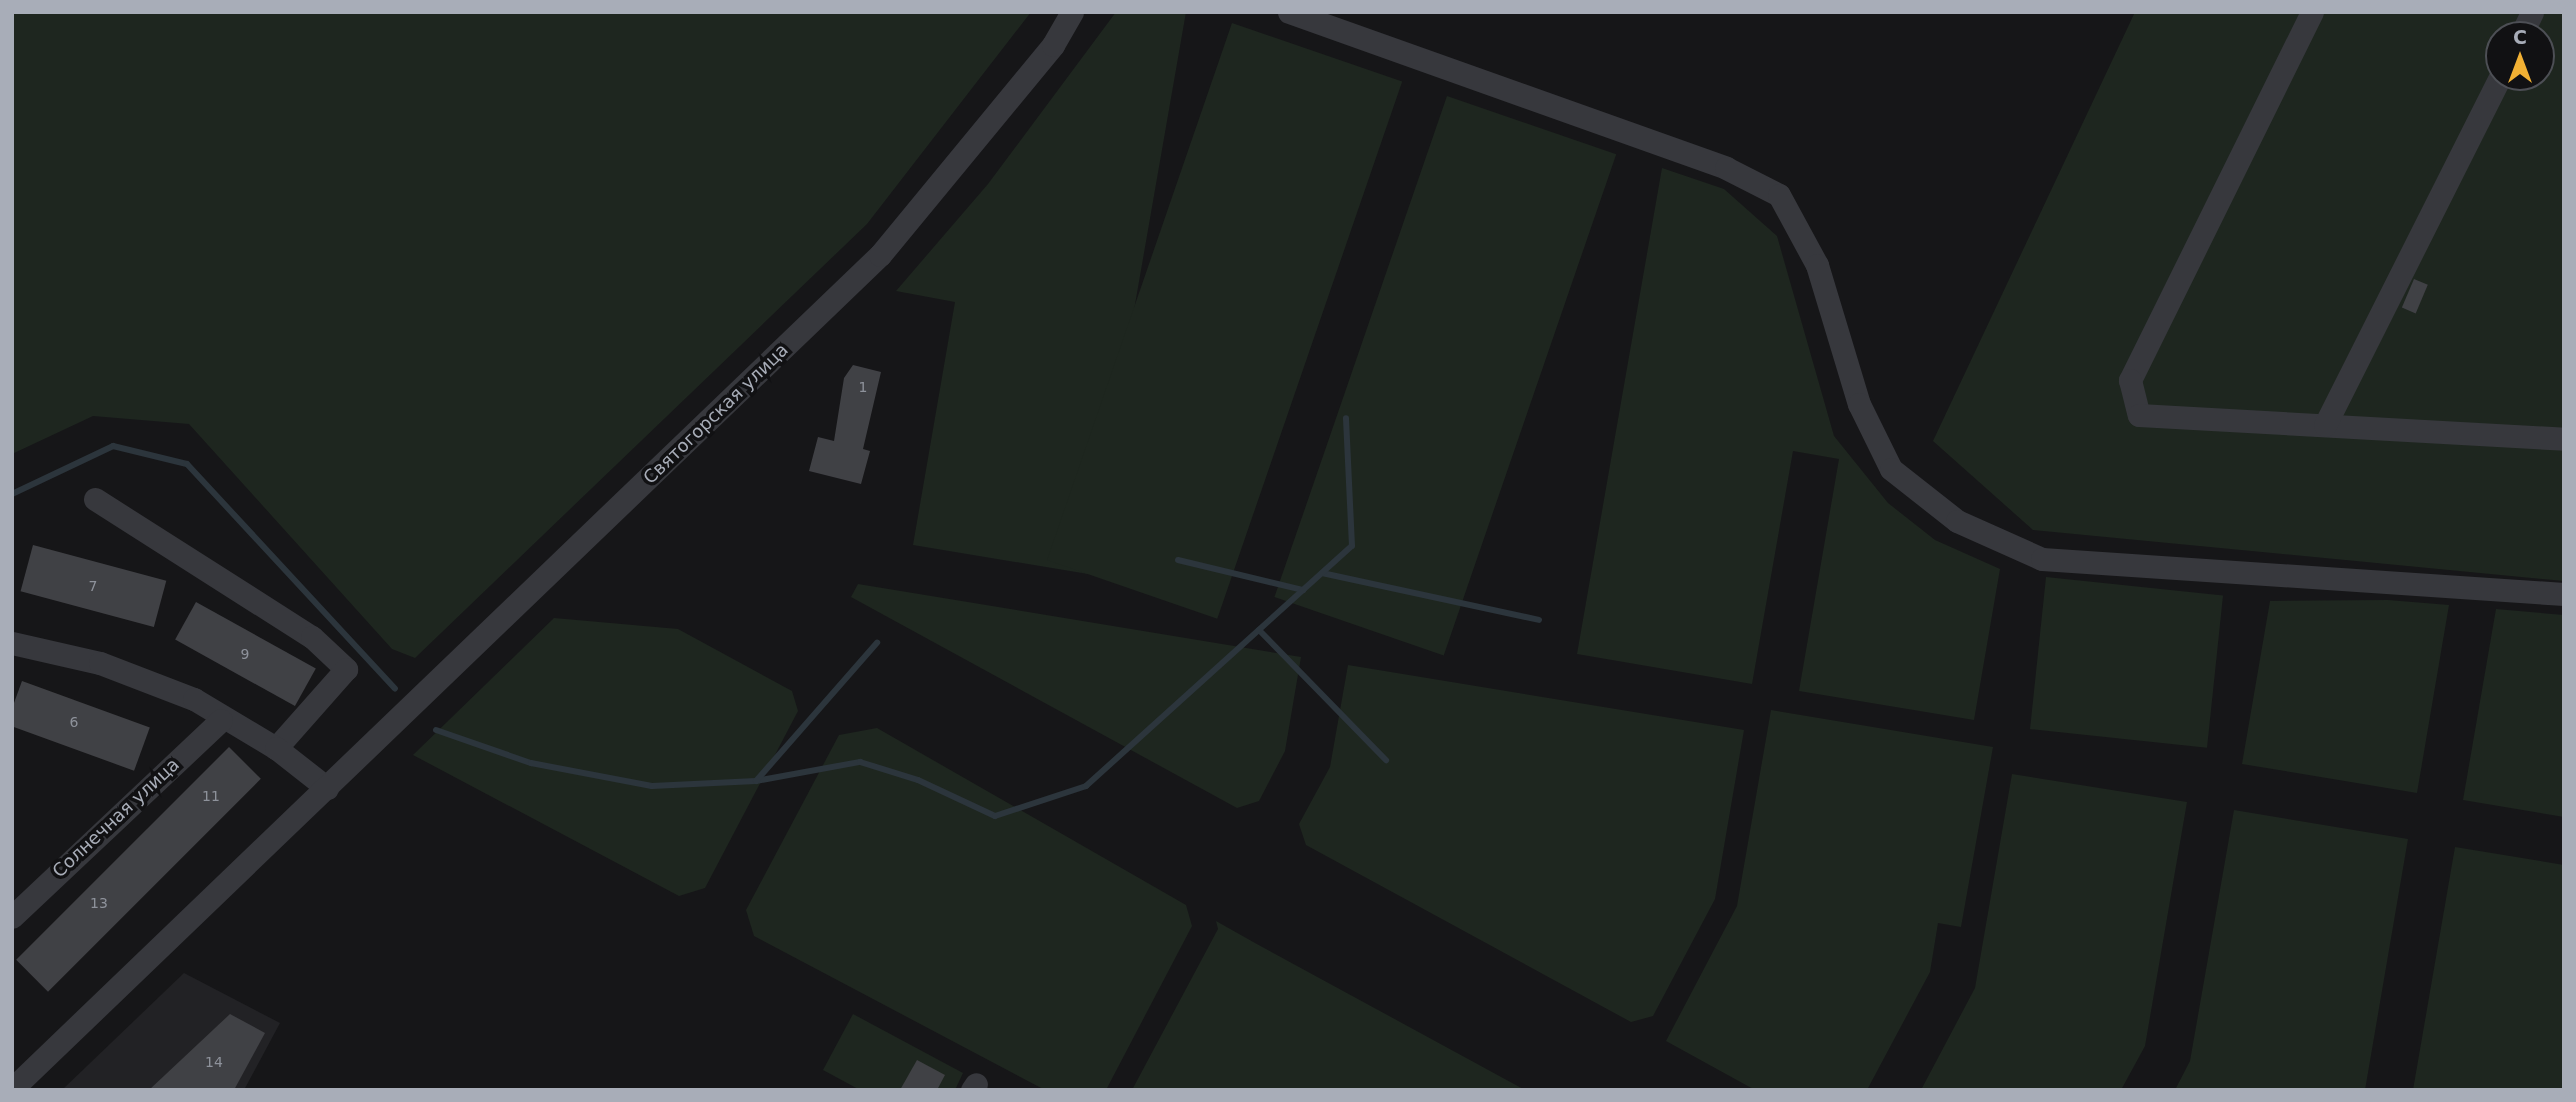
<!DOCTYPE html>
<html>
<head>
<meta charset="utf-8">
<style>
  body { margin:0 }
  #map { position:relative; width:2576px; height:1102px; overflow:hidden; background:#161618; font-family:"DejaVu Sans",sans-serif }
  div>[style] { position:absolute }
  .built>* { inset:0; background:#222225 }
  .green>* { inset:0; background:#1e261f; transform-origin:0 0 }
  .stream>* { height:6px; margin:-3px; padding:0 3px; transform-origin:3px; border-radius:3px; background:#2c353c }
  .building>* { inset:0; background:#404145; transform-origin:0 0 }
  .minor>* { height:23px; margin:-11.5px; padding:0 11.5px; transform-origin:11.5px; border-radius:11.5px; background:#37383d }
  span { translate:-50% -50%; white-space:nowrap; text-align:center; line-height:1.15; -webkit-text-stroke:7px #111113; paint-order:stroke }
  .number-label { font-size:14px; color:#8e929b }
  .number-label span { -webkit-text-stroke-width:0 }
  .street-label { font-size:18px; color:#a8adb8 }
  .frame { position:absolute; inset:0; border:14px solid #a8adb8; pointer-events:none }
  .north { position:absolute; left:2485px; top:21px; width:70px; height:70px; box-sizing:border-box; background:#111113; border:2px solid #4d4f55; border-radius:50%; rotate:0deg; font-size:19px; font-weight:700; line-height:28px; text-align:center; color:#a8adb8 }
  .north::after { content:''; display:block; margin:auto; width:24px; height:32px; background:#f2b134; clip-path:polygon(50% 0,100% 100%,50% 72%,0 100%) }
</style>
</head>
<body>
<div id="map">
  <div class="built">
    <div style="clip-path:polygon(184px 973px,280px 1023px,244px 1090px,62px 1090px)"></div>
  </div>
  <div class="green">
    <div style="clip-path:polygon(12px 12px,1031px 12px,867px 224px,415px 658px,392px 649px,189px 424px,93px 416px,12px 454px)"></div>
    <div style="clip-path:polygon(1116px 12px,1186px 12px,1088px 574px,913px 545px,955px 302px,896px 291px,988px 184px)"></div>
    <div style="clip-path:polygon(evenodd,2135px 12px,2564px 12px,2564px 581px,2033px 530px,1933px 441px,2135px 12px,2499px 35px,2541px 35px,2541px 77px,2499px 77px,2499px 35px)"></div>
    <div style="left:1232px;top:23px;width:180px;height:568px;rotate:19deg"></div>
    <div style="left:1447px;top:96px;width:179px;height:530px;rotate:19deg"></div>
    <div style="clip-path:polygon(1662px 168px,1724px 189px,1777px 236px,1834px 436px,1888px 503px,1935px 540px,2000px 569px,1974px 720px,1799px 691px,1839px 459px,1793px 451px,1752px 684px,1577px 654px)"></div>
    <div style="left:2046px;top:577px;width:178px;height:153px;rotate:6deg"></div>
    <div style="clip-path:polygon(858px 584px,1301px 657px,1285px 751px,1259px 801px,1237px 808px,851px 597px)"></div>
    <div style="clip-path:polygon(2388px 600px,2449px 605px,2417px 793px,2242px 764px,2270px 601px)"></div>
    <div style="clip-path:polygon(2496px 609px,2564px 615px,2564px 817px,2463px 800px)"></div>
    <div style="clip-path:polygon(554px 618px,678px 629px,792px 691px,798px 711px,705px 888px,679px 896px,413px 755px)"></div>
    <div style="clip-path:polygon(1348px 665px,1744px 730px,1715px 899px,1653px 1016px,1631px 1022px,1306px 845px,1299px 824px,1330px 767px)"></div>
    <div style="clip-path:polygon(1771px 710px,1993px 747px,1961px 927px,1938px 923px,1930px 972px,1867px 1090px,1755px 1090px,1666px 1041px,1737px 906px)"></div>
    <div style="clip-path:polygon(877px 728px,1186px 905px,1192px 926px,1106px 1090px,1045px 1090px,754px 936px,746px 910px,839px 735px)"></div>
    <div style="clip-path:polygon(2012px 774px,2187px 802px,2145px 1046px,2121px 1090px,1921px 1090px,1975px 988px)"></div>
    <div style="clip-path:polygon(2234px 810px,2408px 839px,2365px 1090px,2175px 1090px,2190px 1061px)"></div>
    <div style="clip-path:polygon(2455px 847px,2564px 865px,2564px 1090px,2413px 1090px)"></div>
    <div style="clip-path:polygon(1216px 921px,1255px 943px,1525px 1090px,1132px 1090px,1218px 929px)"></div>
    <div style="clip-path:polygon(853px 1014px,963px 1073px,955px 1090px,860px 1090px,823px 1070px)"></div>
  </div>
  <div class="stream">
    <div style="left:12px;top:494px;width:112px;rotate:-25.4deg"></div>
    <div style="left:113px;top:446px;width:76px;rotate:13.7deg"></div>
    <div style="left:187px;top:464px;width:306px;rotate:47.2deg"></div>
    <div style="left:1178px;top:560px;width:129px;rotate:13.5deg"></div>
    <div style="left:1322px;top:573px;width:222px;rotate:12.2deg"></div>
    <div style="left:1259px;top:630px;width:182px;rotate:45.7deg"></div>
    <div style="left:436px;top:730px;width:101px;rotate:19.2deg"></div>
    <div style="left:531px;top:763px;width:123px;rotate:10.8deg"></div>
    <div style="left:652px;top:786px;width:104px;rotate:-2.8deg"></div>
    <div style="left:756px;top:781px;width:106px;rotate:-10.4deg"></div>
    <div style="left:860px;top:762px;width:61px;rotate:17.2deg"></div>
    <div style="left:918px;top:780px;width:85px;rotate:25.1deg"></div>
    <div style="left:995px;top:816px;width:96px;rotate:-18.2deg"></div>
    <div style="left:1086px;top:786px;width:358px;rotate:-42.1deg"></div>
    <div style="left:1352px;top:546px;width:128px;rotate:-92.7deg"></div>
    <div style="left:756px;top:781px;width:184px;rotate:-48.8deg"></div>
  </div>
  <div class="building">
    <div style="left:2414px;top:279px;width:15px;height:31px;rotate:23deg"></div>
    <div style="clip-path:polygon(853px 365px,881px 372px,863px 449px,870px 451px,861px 484px,809px 471px,818px 437px,834px 441px,844px 378px)"></div>
    <div style="left:33px;top:545px;width:138px;height:48px;rotate:15deg"></div>
    <div style="left:196px;top:602px;width:137px;height:43px;rotate:29deg"></div>
    <div style="left:22px;top:681px;width:136px;height:46px;rotate:20deg"></div>
    <div style="left:229px;top:747px;width:45px;height:301px;rotate:45deg"></div>
    <div style="clip-path:polygon(230px 1014px,265px 1033px,234px 1090px,149px 1090px)"></div>
    <div style="clip-path:polygon(917px 1060px,945px 1075px,937px 1090px,900px 1090px)"></div>
  </div>
  <div class="minor">
    <div style="left:1289px;top:12px;width:464px;rotate:19.6deg"></div>
    <div style="left:1726px;top:168px;width:59px;rotate:27deg"></div>
    <div style="left:1779px;top:195px;width:80px;rotate:61.5deg"></div>
    <div style="left:1817px;top:265px;width:145px;rotate:73.2deg"></div>
    <div style="left:1859px;top:404px;width:72px;rotate:63.8deg"></div>
    <div style="left:1891px;top:469px;width:84px;rotate:38.2deg"></div>
    <div style="left:1957px;top:521px;width:93px;rotate:24.1deg"></div>
    <div style="left:2042px;top:559px;width:523px;rotate:3.84deg"></div>
    <div style="left:2312px;top:12px;width:411px;rotate:116.3deg"></div>
    <div style="left:2130px;top:380px;width:36px;rotate:76deg"></div>
    <div style="left:2139px;top:415px;width:426px;rotate:3.2deg"></div>
    <div style="left:2521px;top:35px;width:25px;rotate:-64deg"></div>
    <div style="left:2325px;top:425px;width:390px;rotate:-63.3deg"></div>
    <div style="left:95px;top:499px;width:257px;rotate:32.5deg"></div>
    <div style="left:312px;top:637px;width:47px;rotate:43.3deg"></div>
    <div style="left:346px;top:669px;width:106px;rotate:131.5deg"></div>
    <div style="left:12px;top:643px;width:90px;rotate:12.8deg"></div>
    <div style="left:100px;top:663px;width:101px;rotate:21deg"></div>
    <div style="left:194px;top:699px;width:96px;rotate:30.9deg"></div>
    <div style="left:276px;top:748px;width:65px;rotate:38.1deg"></div>
    <div style="left:12px;top:917px;width:287px;rotate:-43.3deg"></div>
    <div style="left:12px;top:1089px;width:1204px;rotate:-43.86deg"></div>
    <div style="left:880px;top:255px;width:272px;rotate:-50.5deg"></div>
    <div style="left:1053px;top:45px;width:38px;rotate:-60deg"></div>
    <div style="left:972px;top:1090px;width:7px;rotate:-56deg"></div>
  </div>
  <div class="number-label">
    <span style="left:863px;top:387px">1</span>
    <span style="left:93px;top:586px">7</span>
    <span style="left:245px;top:654px">9</span>
    <span style="left:74px;top:722px">6</span>
    <span style="left:211px;top:796px">11</span>
    <span style="left:99px;top:903px">13</span>
    <span style="left:214px;top:1062px">14</span>
  </div>
  <div class="street-label">
    <span style="left:716px;top:414px;rotate:-44deg">Святогорская улица</span>
    <span style="left:116px;top:818px;rotate:-43deg">Солнечная улица</span>
  </div>
  <div class="frame"></div>
  <div class="north">С</div>
</div>
</body>
</html>
